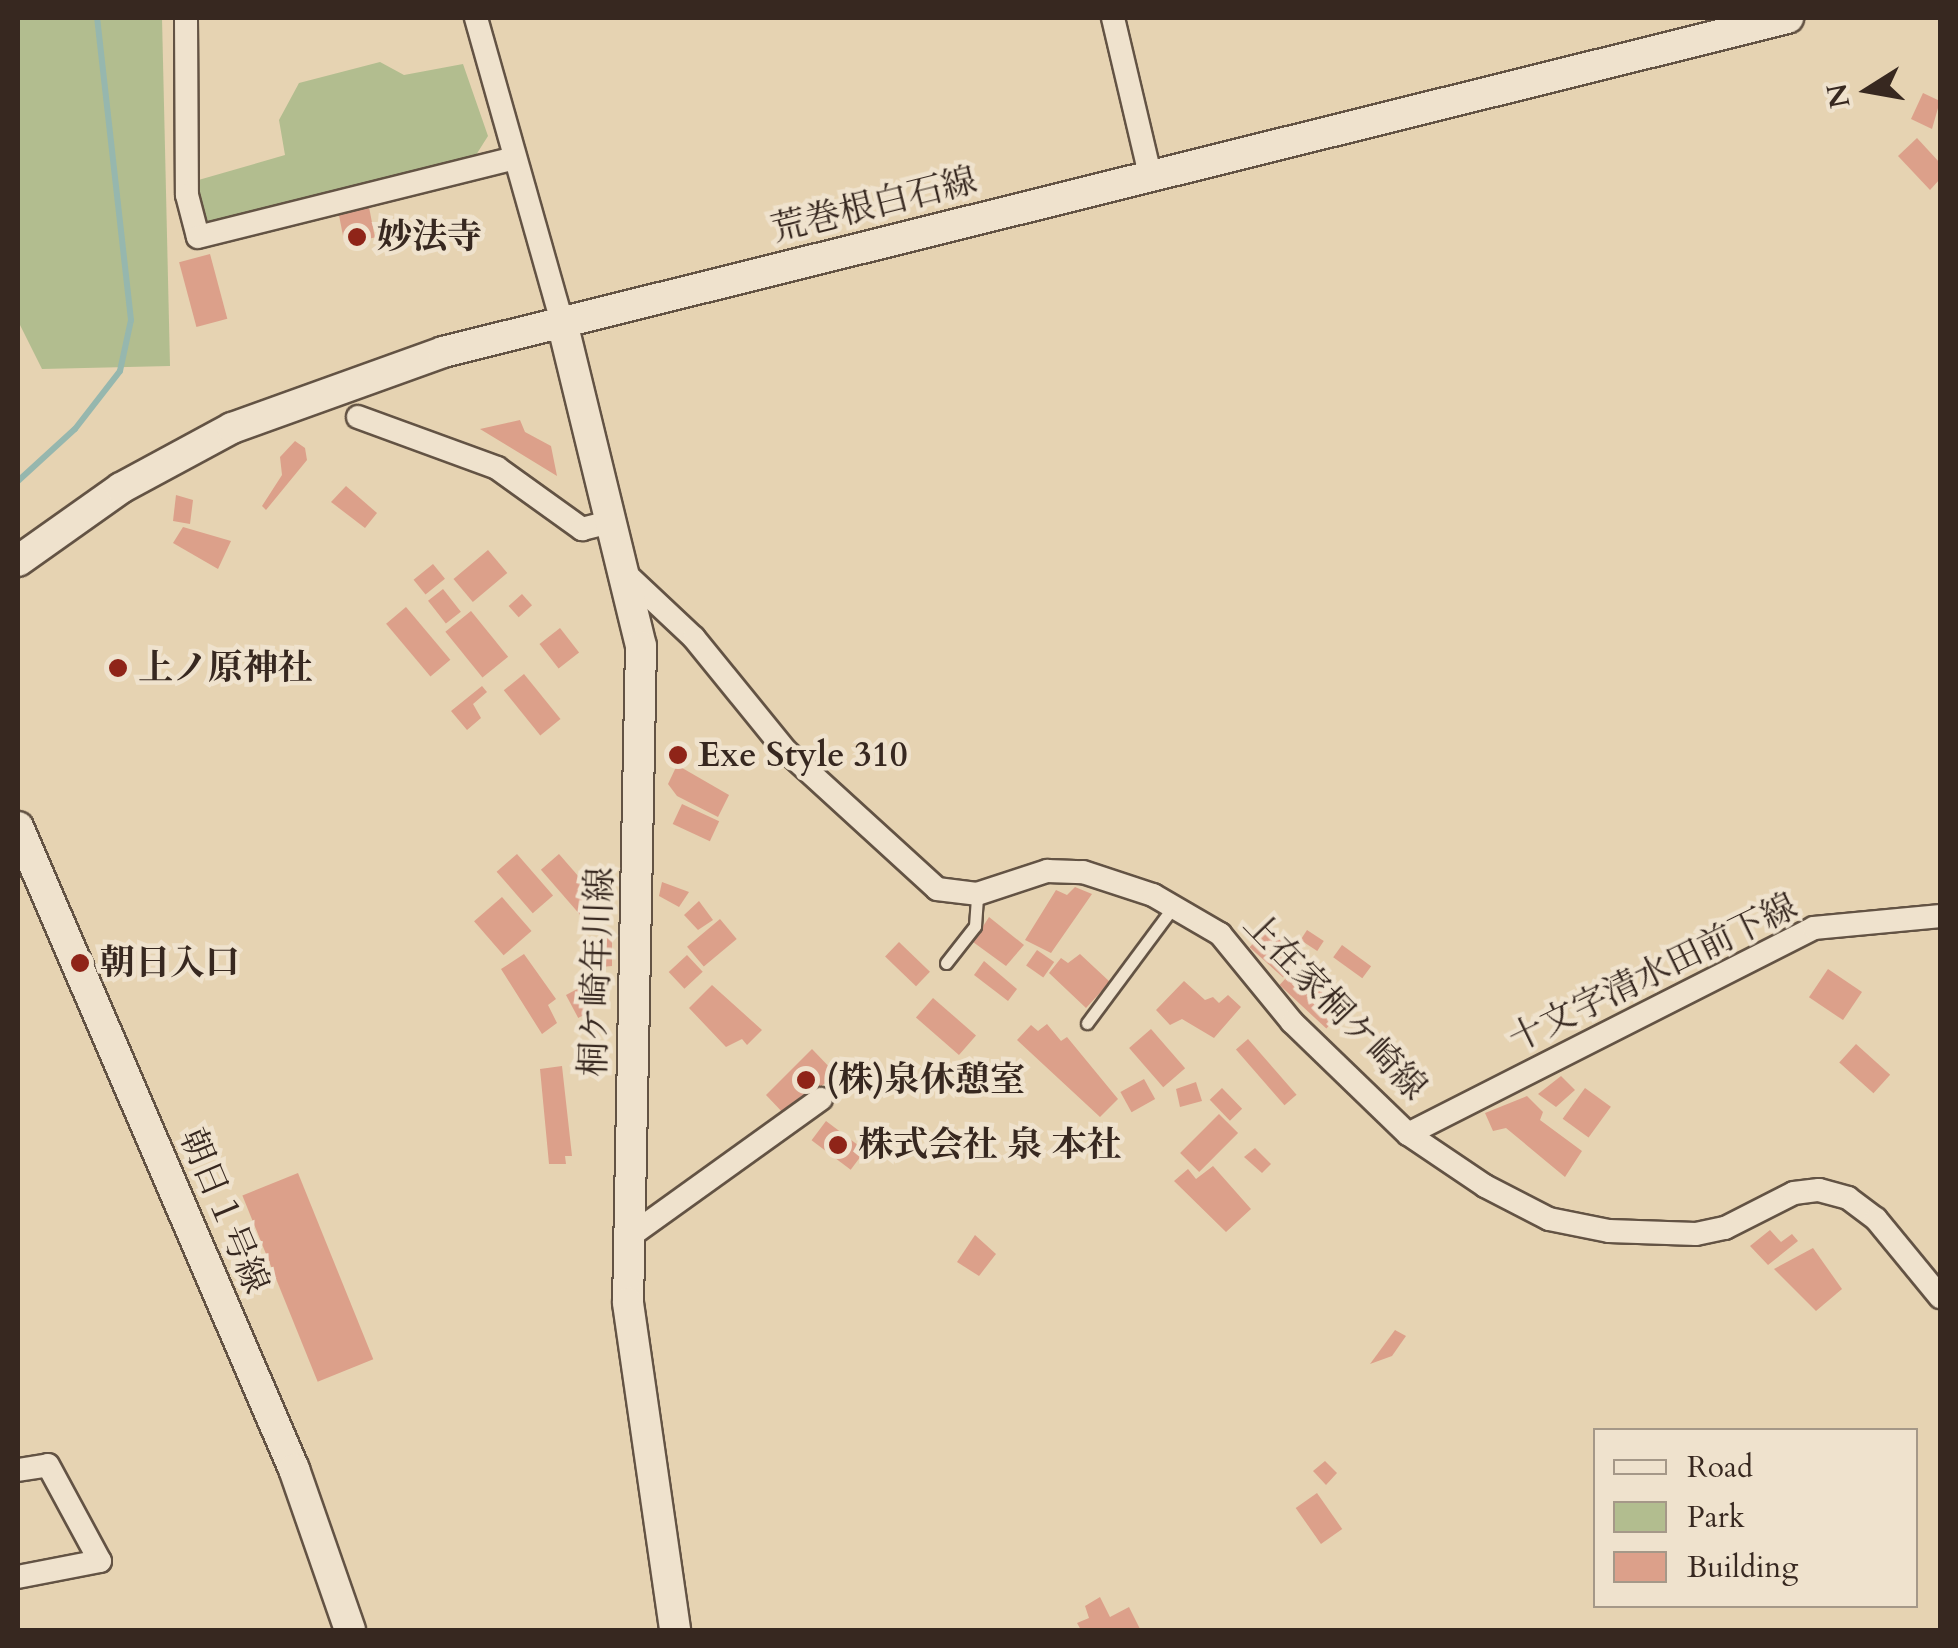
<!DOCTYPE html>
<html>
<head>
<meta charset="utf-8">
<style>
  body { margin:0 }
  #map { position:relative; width:1958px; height:1648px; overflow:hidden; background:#e6d3b2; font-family:Cardo,"Noto Serif JP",serif }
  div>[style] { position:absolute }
  .green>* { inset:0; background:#b2bd8f }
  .stream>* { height:6px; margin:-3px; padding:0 3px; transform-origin:3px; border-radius:3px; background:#96b7ae }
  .building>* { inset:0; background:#dca08a; transform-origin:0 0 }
  .roads { filter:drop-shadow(2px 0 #635344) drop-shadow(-2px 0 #635344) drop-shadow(0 2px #635344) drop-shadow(0 -2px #635344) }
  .lane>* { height:11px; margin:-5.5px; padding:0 5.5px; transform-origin:5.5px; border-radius:5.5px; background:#efe2cd }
  .street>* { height:22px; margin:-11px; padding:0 11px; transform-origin:11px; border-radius:11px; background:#efe2cd }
  .secondary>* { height:30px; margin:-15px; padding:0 15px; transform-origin:15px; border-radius:15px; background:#efe2cd }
  .dots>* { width:28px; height:28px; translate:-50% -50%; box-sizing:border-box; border:5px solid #efe2cd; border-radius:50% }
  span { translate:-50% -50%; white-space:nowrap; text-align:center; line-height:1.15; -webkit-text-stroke:9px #efe2cd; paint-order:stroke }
  .street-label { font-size:35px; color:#372820 }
  .poi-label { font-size:35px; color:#372820; font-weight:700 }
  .left { translate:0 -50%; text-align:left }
  .frame { position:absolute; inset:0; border:20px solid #372820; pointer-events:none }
  .legend { position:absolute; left:1593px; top:1428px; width:325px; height:180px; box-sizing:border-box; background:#efe2cd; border:2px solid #a59888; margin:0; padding:12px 18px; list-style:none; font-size:30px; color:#372820 }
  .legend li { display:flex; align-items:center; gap:20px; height:50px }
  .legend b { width:50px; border:2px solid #a59888 }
  .north { position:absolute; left:1818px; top:40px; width:100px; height:100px; -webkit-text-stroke:8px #efe2cd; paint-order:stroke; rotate:259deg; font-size:28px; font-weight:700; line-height:40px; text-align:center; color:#372820 }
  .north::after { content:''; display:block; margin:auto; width:35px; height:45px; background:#372820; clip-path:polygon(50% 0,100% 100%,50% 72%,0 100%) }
</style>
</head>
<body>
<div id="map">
  <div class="green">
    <div style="clip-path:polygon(18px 18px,162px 18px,170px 366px,42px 369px,18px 321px)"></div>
    <div style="clip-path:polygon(380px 62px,404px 75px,463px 64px,488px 136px,476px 155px,201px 226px,195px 181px,285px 155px,279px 120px,299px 83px)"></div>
  </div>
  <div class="stream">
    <div style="left:18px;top:481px;width:77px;rotate:-42.4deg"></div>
    <div style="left:75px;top:429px;width:73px;rotate:-52.2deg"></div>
    <div style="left:120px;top:371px;width:52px;rotate:-77.8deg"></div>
    <div style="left:131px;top:320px;width:304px;rotate:-96.4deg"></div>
  </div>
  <div class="building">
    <div style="clip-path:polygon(1923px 93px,1940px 101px,1932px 129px,1911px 119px)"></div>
    <div style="clip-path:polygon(1917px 138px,1940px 163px,1940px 179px,1930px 190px,1898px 156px)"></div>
    <div style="left:369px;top:207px;width:31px;height:31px;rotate:79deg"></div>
    <div style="left:210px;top:254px;width:67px;height:32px;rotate:75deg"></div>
    <div style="clip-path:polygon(520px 420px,525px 432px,551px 446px,557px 476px,480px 429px)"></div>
    <div style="clip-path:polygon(295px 441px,305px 448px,307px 460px,266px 510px,262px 506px,282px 475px,280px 457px)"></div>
    <div style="clip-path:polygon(346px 486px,377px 513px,365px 528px,331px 502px)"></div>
    <div style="clip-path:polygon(176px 495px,193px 500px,190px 524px,173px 521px)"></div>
    <div style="clip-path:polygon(183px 527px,231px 541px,218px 569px,173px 543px)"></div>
    <div style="left:488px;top:550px;width:30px;height:45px;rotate:50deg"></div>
    <div style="left:433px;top:564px;width:19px;height:25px;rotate:51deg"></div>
    <div style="left:443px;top:589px;width:29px;height:19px;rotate:52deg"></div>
    <div style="left:522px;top:594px;width:15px;height:18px;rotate:48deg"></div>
    <div style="left:406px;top:607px;width:69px;height:26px;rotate:50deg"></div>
    <div style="left:471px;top:611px;width:59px;height:33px;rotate:51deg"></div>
    <div style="left:560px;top:628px;width:31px;height:26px;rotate:52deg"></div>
    <div style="left:524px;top:674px;width:58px;height:26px;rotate:51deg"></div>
    <div style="clip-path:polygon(482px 686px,487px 692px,473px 704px,481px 718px,467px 730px,451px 711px)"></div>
    <div style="clip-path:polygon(677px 765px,729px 795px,718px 817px,677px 796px,668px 784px)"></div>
    <div style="left:682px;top:804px;width:41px;height:22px;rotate:25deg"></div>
    <div style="left:517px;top:854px;width:55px;height:27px;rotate:49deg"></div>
    <div style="left:559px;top:854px;width:61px;height:24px;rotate:49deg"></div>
    <div style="clip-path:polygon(662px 882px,689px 892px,679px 907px,659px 896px)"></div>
    <div style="clip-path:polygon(1075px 887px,1092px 894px,1051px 953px,1025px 940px,1056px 890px,1067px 895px)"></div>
    <div style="left:502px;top:897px;width:45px;height:37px;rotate:49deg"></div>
    <div style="clip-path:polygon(699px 901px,713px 920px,698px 930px,684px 915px)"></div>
    <div style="clip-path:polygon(989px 917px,1024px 945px,1006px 966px,973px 942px)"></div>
    <div style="left:720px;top:919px;width:26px;height:43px;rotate:50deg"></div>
    <div style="left:1267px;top:928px;width:45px;height:26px;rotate:42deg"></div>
    <div style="left:1307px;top:930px;width:20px;height:12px;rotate:33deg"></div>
    <div style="clip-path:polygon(612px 937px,612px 966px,601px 967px,598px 940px)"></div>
    <div style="left:899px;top:942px;width:43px;height:20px;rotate:44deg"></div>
    <div style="left:1342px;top:945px;width:36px;height:15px;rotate:36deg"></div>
    <div style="left:1037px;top:950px;width:21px;height:19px;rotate:35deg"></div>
    <div style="clip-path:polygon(524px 954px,556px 999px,548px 1005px,557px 1023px,542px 1034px,501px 969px)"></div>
    <div style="clip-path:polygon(1080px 954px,1110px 982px,1086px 1008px,1049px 973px,1061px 958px,1068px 963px)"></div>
    <div style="left:687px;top:955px;width:23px;height:25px;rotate:47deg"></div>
    <div style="clip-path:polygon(984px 961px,1017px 989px,1008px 1001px,974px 975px)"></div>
    <div style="left:1300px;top:963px;width:64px;height:30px;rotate:43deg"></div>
    <div style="left:1828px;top:969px;width:41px;height:34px;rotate:34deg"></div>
    <div style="clip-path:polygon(1184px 981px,1205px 1000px,1213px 997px,1219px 1003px,1228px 995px,1241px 1007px,1214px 1038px,1182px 1019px,1170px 1025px,1156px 1010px)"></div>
    <div style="clip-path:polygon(712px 985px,762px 1030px,747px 1045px,742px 1039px,726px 1047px,689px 1008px)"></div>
    <div style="left:581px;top:987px;width:26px;height:17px;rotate:62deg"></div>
    <div style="left:933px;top:998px;width:57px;height:26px;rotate:41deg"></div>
    <div style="clip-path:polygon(1047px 1024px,1061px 1041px,1067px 1037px,1118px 1099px,1100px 1117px,1017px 1040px,1031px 1025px,1038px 1031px)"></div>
    <div style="left:1151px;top:1029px;width:52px;height:29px;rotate:49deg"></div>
    <div style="left:1248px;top:1039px;width:74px;height:16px;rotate:49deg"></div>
    <div style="left:1856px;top:1044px;width:46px;height:25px;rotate:42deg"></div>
    <div style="clip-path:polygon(812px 1049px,836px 1074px,786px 1116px,766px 1095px)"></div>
    <div style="clip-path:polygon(562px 1066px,572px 1156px,565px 1156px,566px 1164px,549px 1164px,540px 1069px)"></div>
    <div style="clip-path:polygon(1561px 1076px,1575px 1090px,1556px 1107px,1538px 1094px)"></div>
    <div style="left:1144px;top:1079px;width:23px;height:27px;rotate:61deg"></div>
    <div style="clip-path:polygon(1196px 1082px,1202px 1101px,1180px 1107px,1176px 1089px)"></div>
    <div style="left:1222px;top:1088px;width:29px;height:17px;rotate:46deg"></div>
    <div style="left:1585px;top:1088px;width:32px;height:38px;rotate:36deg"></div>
    <div style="clip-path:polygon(1527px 1096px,1543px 1112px,1540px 1120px,1582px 1151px,1565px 1177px,1506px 1128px,1493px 1131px,1485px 1113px)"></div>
    <div style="left:1219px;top:1114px;width:27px;height:55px;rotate:45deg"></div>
    <div style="left:826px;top:1121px;width:49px;height:24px;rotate:37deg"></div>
    <div style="clip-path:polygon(1255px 1148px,1271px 1164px,1262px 1173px,1244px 1157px)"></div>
    <div style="clip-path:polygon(1213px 1166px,1251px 1209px,1226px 1232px,1174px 1181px,1188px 1169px,1196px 1179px)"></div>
    <div style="left:298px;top:1173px;width:201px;height:60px;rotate:68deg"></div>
    <div style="clip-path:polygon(1770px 1230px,1781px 1242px,1792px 1234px,1798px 1241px,1768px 1265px,1750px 1246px)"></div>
    <div style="clip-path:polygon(975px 1235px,996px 1254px,979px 1276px,957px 1262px)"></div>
    <div style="clip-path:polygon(1813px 1248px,1842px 1289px,1816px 1311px,1774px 1269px)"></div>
    <div style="clip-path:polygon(1395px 1330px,1406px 1336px,1392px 1356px,1370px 1364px)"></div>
    <div style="clip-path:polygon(1325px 1461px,1337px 1473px,1326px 1485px,1313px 1471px)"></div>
    <div style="left:1317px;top:1493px;width:44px;height:26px;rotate:55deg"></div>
    <div style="clip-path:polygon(1100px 1597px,1110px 1617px,1129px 1607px,1140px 1629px,1081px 1630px,1077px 1623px,1089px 1618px,1085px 1606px)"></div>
  </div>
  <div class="roads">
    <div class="lane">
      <div style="left:946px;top:963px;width:47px;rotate:-51.9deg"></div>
      <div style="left:975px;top:926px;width:32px;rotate:-86deg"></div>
      <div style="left:1087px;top:1023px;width:146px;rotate:-53.4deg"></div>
    </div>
    <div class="street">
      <div style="left:186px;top:18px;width:177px;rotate:89.7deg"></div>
      <div style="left:187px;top:195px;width:43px;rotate:75.3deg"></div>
      <div style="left:198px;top:237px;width:324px;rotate:-14deg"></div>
      <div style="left:476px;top:18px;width:316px;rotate:74.2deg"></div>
      <div style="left:1113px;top:18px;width:161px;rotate:76.7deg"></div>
      <div style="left:358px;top:417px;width:148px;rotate:20.1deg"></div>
      <div style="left:497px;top:468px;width:105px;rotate:35.7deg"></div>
      <div style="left:582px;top:529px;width:33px;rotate:-14deg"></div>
      <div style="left:627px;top:575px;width:92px;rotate:43.2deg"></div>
      <div style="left:694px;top:638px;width:144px;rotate:50.9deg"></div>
      <div style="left:785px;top:750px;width:206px;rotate:42.4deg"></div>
      <div style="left:937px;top:889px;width:40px;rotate:7.1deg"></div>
      <div style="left:977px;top:894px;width:74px;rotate:-18.2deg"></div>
      <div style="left:1047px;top:871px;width:36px;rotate:2deg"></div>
      <div style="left:1083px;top:872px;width:74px;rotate:18.2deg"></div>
      <div style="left:1153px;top:895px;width:78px;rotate:30.2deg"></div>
      <div style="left:1220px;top:934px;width:114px;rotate:50.7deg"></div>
      <div style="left:1292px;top:1022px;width:161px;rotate:44deg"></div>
      <div style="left:1408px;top:1134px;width:93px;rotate:34deg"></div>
      <div style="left:1485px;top:1186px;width:72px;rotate:27.3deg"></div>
      <div style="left:1549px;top:1219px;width:61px;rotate:11.3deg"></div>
      <div style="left:1609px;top:1231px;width:87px;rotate:2deg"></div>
      <div style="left:1696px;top:1234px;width:30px;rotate:-12deg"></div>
      <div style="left:1725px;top:1228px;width:77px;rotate:-26.9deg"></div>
      <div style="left:1794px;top:1193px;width:25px;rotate:-7deg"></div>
      <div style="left:1819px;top:1190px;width:30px;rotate:15deg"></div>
      <div style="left:1848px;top:1198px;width:35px;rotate:37deg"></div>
      <div style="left:1876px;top:1219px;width:101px;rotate:50.6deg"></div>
      <div style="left:1408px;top:1134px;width:455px;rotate:-26.9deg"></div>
      <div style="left:1814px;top:928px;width:127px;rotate:-5.4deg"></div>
      <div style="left:626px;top:1239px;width:240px;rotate:-35.7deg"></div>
      <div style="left:18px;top:1470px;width:30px;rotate:-9deg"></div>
      <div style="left:48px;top:1465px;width:109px;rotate:61.6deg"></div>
      <div style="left:100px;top:1561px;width:84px;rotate:169deg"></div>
    </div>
    <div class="secondary">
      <div style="left:562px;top:322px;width:333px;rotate:76.3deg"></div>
      <div style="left:641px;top:646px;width:657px;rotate:91.13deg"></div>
      <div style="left:628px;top:1303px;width:330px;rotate:81.8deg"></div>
      <div style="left:18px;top:561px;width:126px;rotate:-35.3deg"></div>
      <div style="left:121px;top:488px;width:126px;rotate:-28.4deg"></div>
      <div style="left:232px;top:428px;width:224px;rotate:-19.8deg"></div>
      <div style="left:443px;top:352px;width:1386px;rotate:-13.95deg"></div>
      <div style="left:18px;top:827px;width:699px;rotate:66.74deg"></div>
      <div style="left:294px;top:1469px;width:170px;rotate:70.8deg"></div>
    </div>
  </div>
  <div class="dots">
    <div style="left:357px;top:237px;background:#8f2418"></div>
    <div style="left:118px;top:668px;background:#8f2418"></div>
    <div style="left:678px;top:755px;background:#8f2418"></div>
    <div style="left:80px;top:963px;background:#8f2418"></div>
    <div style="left:806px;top:1080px;background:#8f2418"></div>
    <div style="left:838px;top:1145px;background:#8f2418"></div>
  </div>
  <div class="street-label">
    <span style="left:874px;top:205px;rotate:-14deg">荒巻根白石線</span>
    <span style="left:597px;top:972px;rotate:-88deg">桐ケ崎年川線</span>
    <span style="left:1653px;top:973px;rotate:-26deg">十文字清水田前下線</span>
    <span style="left:1335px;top:1006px;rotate:46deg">上在家桐ケ崎線</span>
    <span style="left:224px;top:1211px;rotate:67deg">朝日１号線</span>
  </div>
  <div class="poi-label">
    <span class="left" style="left:377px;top:237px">妙法寺</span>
    <span class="left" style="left:138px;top:668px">上ノ原神社</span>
    <span class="left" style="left:698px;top:755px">Exe Style 310</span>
    <span class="left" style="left:100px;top:963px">朝日入口</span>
    <span class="left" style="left:826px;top:1080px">(株)泉休憩室</span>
    <span class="left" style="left:858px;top:1145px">株式会社 泉 本社</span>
  </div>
  <div class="frame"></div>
  <ul class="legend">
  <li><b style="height:12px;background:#efe2cd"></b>Road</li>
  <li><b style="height:28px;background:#b2bd8f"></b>Park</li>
  <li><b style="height:28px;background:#dca08a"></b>Building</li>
  </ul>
  <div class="north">N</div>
</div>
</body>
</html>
